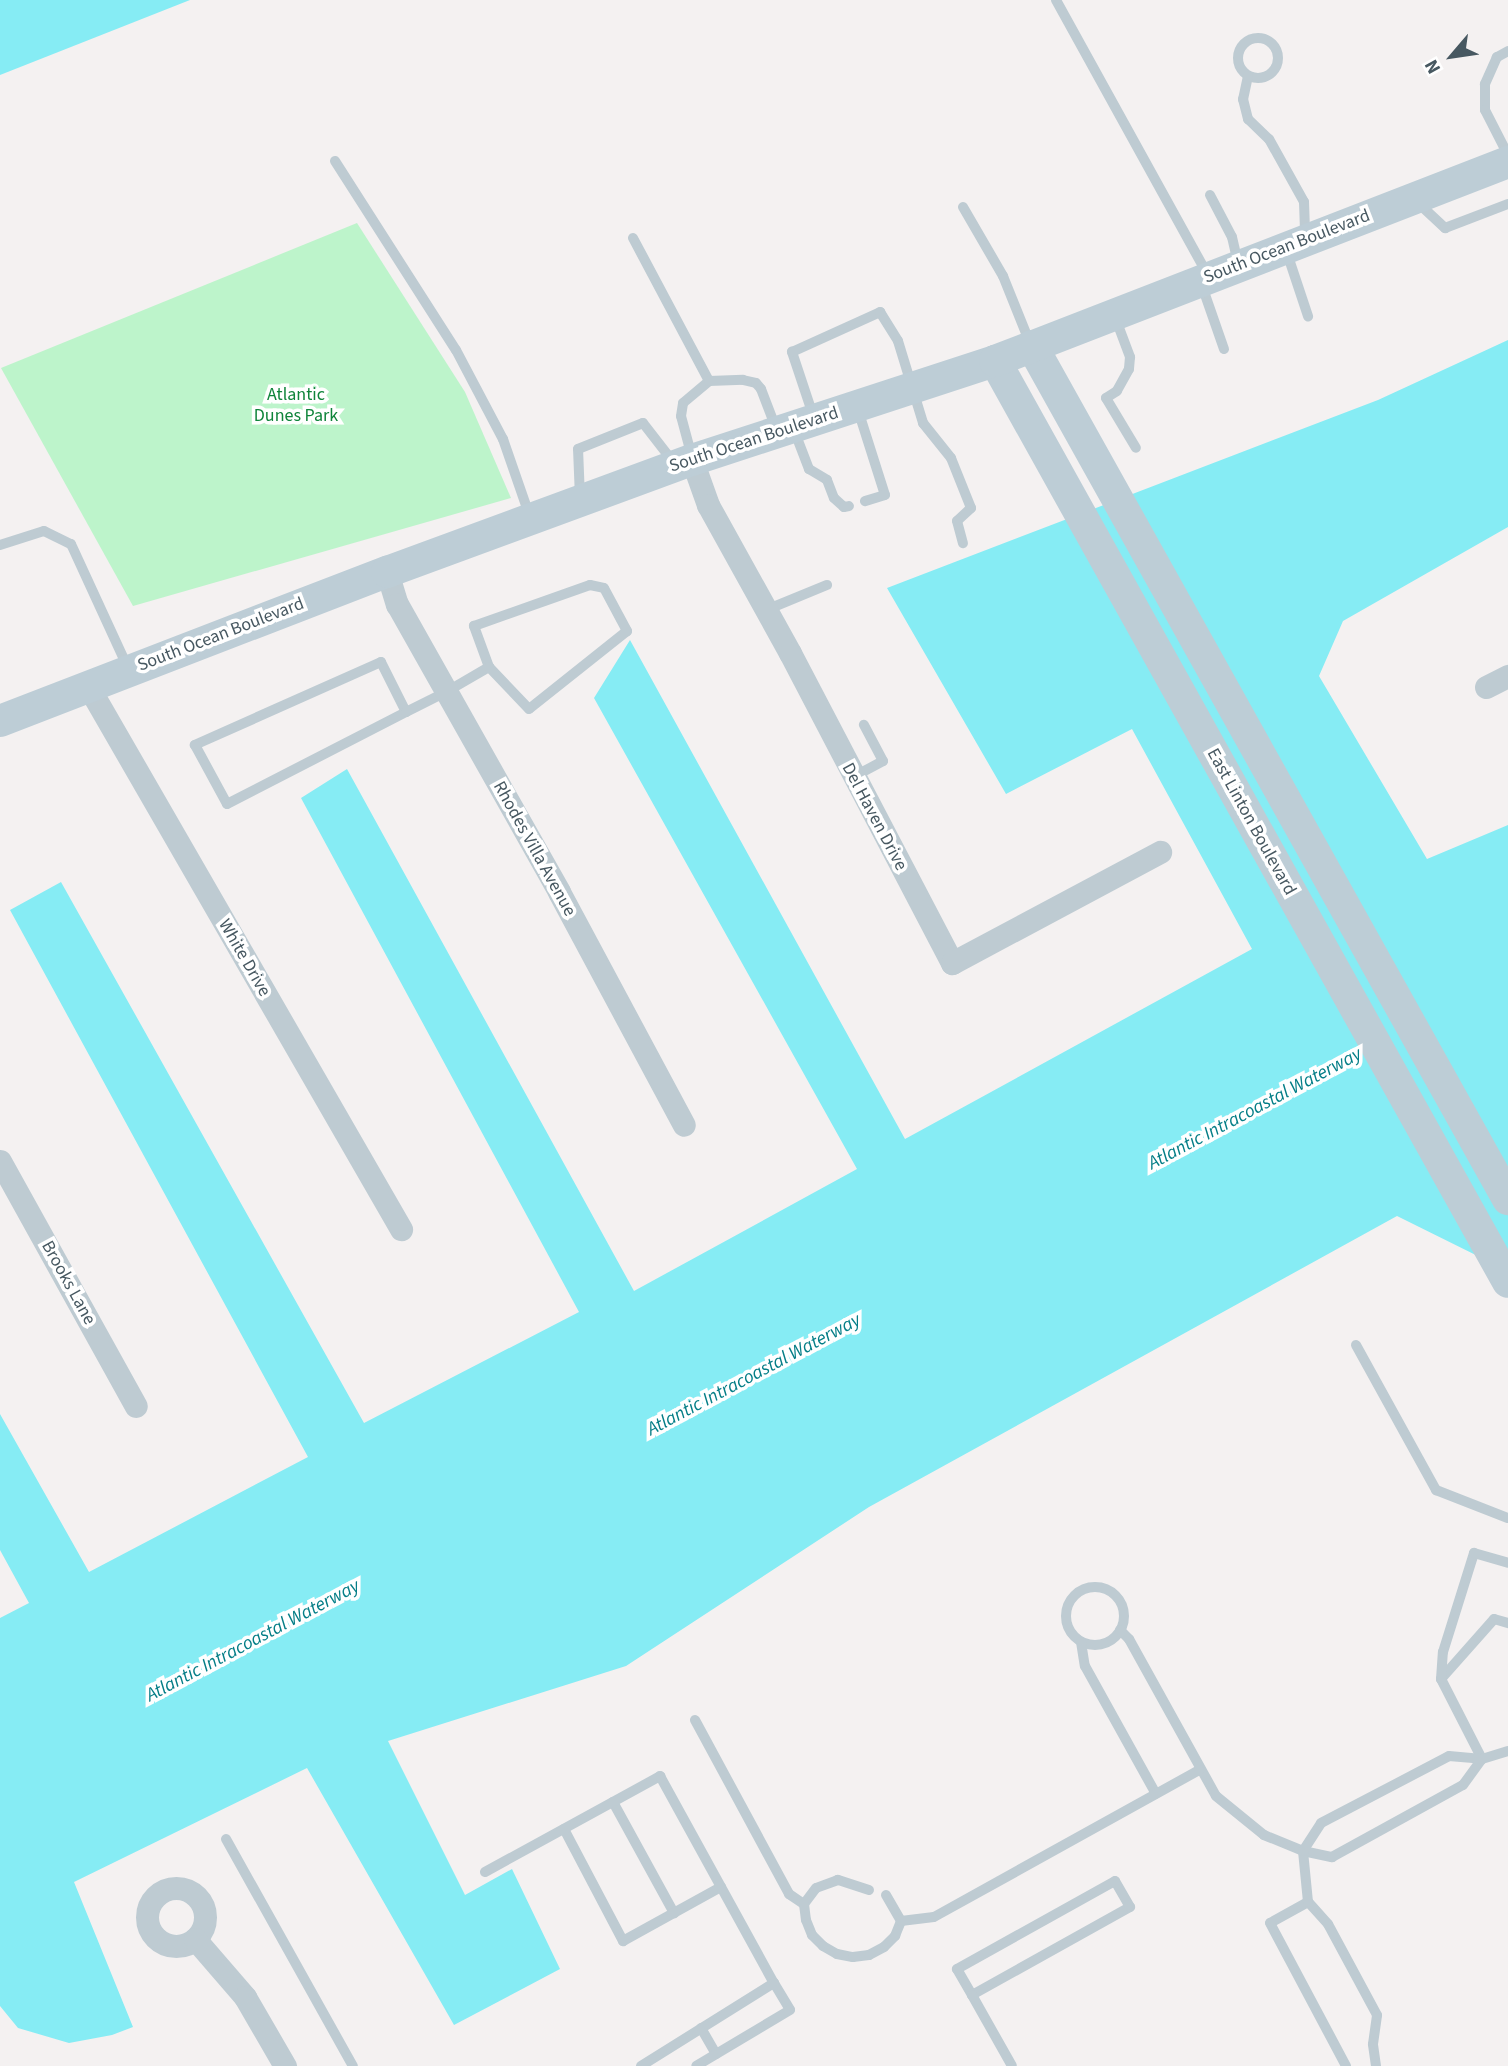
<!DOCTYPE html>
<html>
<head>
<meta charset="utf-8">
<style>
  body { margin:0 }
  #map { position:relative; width:1508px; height:2066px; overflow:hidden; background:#f4f1f1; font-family:"Source Sans 3",sans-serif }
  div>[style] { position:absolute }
  .green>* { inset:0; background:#bdf4cb }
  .water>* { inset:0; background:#86ecf4 }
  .service>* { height:10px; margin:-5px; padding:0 5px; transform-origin:5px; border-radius:5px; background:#becbd2 }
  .service>.ring { margin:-5px; padding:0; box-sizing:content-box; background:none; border:10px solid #becbd2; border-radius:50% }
  .minor>* { height:23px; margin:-11.5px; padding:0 11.5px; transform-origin:11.5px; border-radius:11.5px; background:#becbd2 }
  .minor>.ring { margin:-11.5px; padding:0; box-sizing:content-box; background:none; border:23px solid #becbd2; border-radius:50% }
  .secondary>* { height:32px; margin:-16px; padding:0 16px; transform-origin:16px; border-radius:16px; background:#bdcdd6 }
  span { translate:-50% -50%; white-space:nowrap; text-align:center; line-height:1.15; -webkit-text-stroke:7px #fff; paint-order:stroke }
  .street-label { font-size:18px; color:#475861 }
  .park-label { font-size:18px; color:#0f843a }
  .water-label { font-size:19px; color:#057e87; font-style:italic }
  .north { position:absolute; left:1417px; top:21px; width:70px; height:70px; -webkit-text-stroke:5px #fff; paint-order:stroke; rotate:241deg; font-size:19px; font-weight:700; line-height:28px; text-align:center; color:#475861 }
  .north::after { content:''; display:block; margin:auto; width:24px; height:32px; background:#475861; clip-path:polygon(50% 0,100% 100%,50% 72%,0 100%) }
</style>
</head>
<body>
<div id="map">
  <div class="green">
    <div style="clip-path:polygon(357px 223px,465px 392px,511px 498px,133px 606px,1px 368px)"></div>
  </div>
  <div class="water">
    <div style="clip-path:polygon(0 0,190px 0,0 75px)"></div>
    <div style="clip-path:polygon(1508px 340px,1508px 527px,1343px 621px,1319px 676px,1427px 859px,1508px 825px,1508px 1271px,1397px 1216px,869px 1507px,626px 1666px,388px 1741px,465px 1895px,512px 1869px,560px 1969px,454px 2025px,307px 1768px,74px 1882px,133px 2027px,112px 2035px,69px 2043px,18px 2028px,0 2006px,0 1618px,29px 1603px,0 1550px,0 1414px,89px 1572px,308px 1457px,10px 910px,61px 882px,364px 1423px,579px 1312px,301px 798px,347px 769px,634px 1291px,857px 1169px,594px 698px,630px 640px,905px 1139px,1252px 949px,1132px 729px,1006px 794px,887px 588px,1378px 400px)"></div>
  </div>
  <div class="service">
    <div style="left:1056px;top:0;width:314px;rotate:61.1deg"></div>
    <div class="ring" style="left:1238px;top:38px;width:30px;height:30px"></div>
    <div style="left:1508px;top:51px;width:13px;rotate:151deg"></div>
    <div style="left:1497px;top:57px;width:30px;rotate:114deg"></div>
    <div style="left:1485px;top:84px;width:26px;rotate:90deg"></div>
    <div style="left:1485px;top:110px;width:51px;rotate:62.9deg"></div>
    <div style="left:1248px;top:76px;width:24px;rotate:102deg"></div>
    <div style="left:1243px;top:99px;width:21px;rotate:76deg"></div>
    <div style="left:1248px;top:119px;width:29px;rotate:44deg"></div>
    <div style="left:1269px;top:139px;width:72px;rotate:60.9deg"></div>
    <div style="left:1304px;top:202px;width:36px;rotate:88deg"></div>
    <div style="left:335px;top:161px;width:224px;rotate:57.4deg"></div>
    <div style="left:456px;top:350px;width:101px;rotate:62.2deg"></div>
    <div style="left:503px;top:439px;width:83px;rotate:70.9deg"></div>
    <div style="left:1210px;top:195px;width:47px;rotate:62.4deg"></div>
    <div style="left:1232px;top:237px;width:27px;rotate:77deg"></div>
    <div style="left:1416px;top:201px;width:40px;rotate:43deg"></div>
    <div style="left:1445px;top:228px;width:67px;rotate:-20.9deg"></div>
    <div style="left:963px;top:207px;width:80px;rotate:59.9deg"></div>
    <div style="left:1003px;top:276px;width:72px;rotate:68.1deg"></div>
    <div style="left:633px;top:238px;width:162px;rotate:62deg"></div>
    <div style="left:1286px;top:250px;width:70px;rotate:71.6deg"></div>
    <div style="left:1201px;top:283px;width:70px;rotate:70.8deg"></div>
    <div style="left:1115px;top:317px;width:43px;rotate:69.4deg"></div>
    <div style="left:1130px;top:357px;width:12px;rotate:95deg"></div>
    <div style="left:1129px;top:369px;width:25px;rotate:119deg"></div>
    <div style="left:1117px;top:391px;width:13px;rotate:148deg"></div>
    <div style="left:1106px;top:398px;width:58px;rotate:59deg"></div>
    <div style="left:858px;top:410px;width:89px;rotate:72.4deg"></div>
    <div style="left:885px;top:495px;width:21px;rotate:163deg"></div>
    <div style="left:814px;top:418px;width:70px;rotate:-108.4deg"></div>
    <div style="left:792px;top:352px;width:97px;rotate:-24.4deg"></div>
    <div style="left:880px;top:312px;width:34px;rotate:58deg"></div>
    <div style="left:898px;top:341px;width:86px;rotate:73deg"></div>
    <div style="left:923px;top:423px;width:45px;rotate:51.3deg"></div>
    <div style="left:951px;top:458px;width:54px;rotate:68.2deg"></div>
    <div style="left:971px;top:508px;width:19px;rotate:137deg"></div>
    <div style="left:957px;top:521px;width:23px;rotate:75deg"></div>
    <div style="left:794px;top:430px;width:42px;rotate:69deg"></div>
    <div style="left:809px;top:469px;width:21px;rotate:31deg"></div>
    <div style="left:827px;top:480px;width:19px;rotate:69deg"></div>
    <div style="left:834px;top:498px;width:13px;rotate:42deg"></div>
    <div style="left:844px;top:507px;width:5px;rotate:-11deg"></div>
    <div style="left:692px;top:457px;width:42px;rotate:-105deg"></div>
    <div style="left:681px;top:416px;width:13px;rotate:-81deg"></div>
    <div style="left:683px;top:403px;width:34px;rotate:-40deg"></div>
    <div style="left:709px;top:381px;width:34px;rotate:-2deg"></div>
    <div style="left:743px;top:380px;width:13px;rotate:13deg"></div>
    <div style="left:756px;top:383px;width:8px;rotate:50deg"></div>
    <div style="left:761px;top:389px;width:42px;rotate:69deg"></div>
    <div style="left:580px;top:498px;width:49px;rotate:-92.3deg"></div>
    <div style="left:578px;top:449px;width:70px;rotate:-21.8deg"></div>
    <div style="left:643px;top:423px;width:51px;rotate:52.2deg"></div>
    <div style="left:0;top:545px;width:46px;rotate:-17.7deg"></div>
    <div style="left:44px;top:531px;width:30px;rotate:26deg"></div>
    <div style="left:71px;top:544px;width:136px;rotate:65.3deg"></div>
    <div style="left:766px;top:610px;width:66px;rotate:-22.3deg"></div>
    <div style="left:406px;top:712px;width:56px;rotate:-116.6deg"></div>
    <div style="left:381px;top:662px;width:204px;rotate:156deg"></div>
    <div style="left:195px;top:745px;width:67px;rotate:61.5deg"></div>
    <div style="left:227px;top:804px;width:201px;rotate:-27.2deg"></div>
    <div style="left:406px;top:712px;width:45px;rotate:-26.6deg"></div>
    <div style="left:446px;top:692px;width:50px;rotate:-30.2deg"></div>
    <div style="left:489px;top:667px;width:44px;rotate:-110.1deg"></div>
    <div style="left:474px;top:626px;width:123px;rotate:-19.5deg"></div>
    <div style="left:590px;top:585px;width:14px;rotate:12deg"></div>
    <div style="left:604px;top:588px;width:49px;rotate:61.9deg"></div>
    <div style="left:627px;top:631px;width:125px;rotate:141.5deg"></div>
    <div style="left:529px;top:709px;width:58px;rotate:-133.6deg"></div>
    <div style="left:853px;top:777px;width:34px;rotate:-28deg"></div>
    <div style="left:883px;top:761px;width:41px;rotate:-117.8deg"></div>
    <div style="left:1356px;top:1345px;width:166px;rotate:61.1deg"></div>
    <div style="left:1436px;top:1490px;width:77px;rotate:21.3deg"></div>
    <div class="ring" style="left:1066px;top:1587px;width:48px;height:48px"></div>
    <div style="left:1120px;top:1630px;width:13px;rotate:45deg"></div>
    <div style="left:1129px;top:1639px;width:179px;rotate:61deg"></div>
    <div style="left:1216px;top:1796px;width:62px;rotate:39.1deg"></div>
    <div style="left:1264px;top:1835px;width:42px;rotate:22.3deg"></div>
    <div style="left:1303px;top:1851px;width:30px;rotate:12deg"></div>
    <div style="left:1332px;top:1857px;width:149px;rotate:-28.8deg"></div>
    <div style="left:1463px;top:1785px;width:32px;rotate:-54deg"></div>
    <div style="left:1081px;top:1642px;width:24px;rotate:81deg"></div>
    <div style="left:1085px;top:1666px;width:146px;rotate:61deg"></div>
    <div style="left:1441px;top:1679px;width:80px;rotate:-48.5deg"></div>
    <div style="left:1494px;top:1619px;width:15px;rotate:16deg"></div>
    <div style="left:695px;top:1720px;width:198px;rotate:61.6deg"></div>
    <div style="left:789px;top:1894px;width:18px;rotate:34deg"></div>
    <div style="left:1482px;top:1759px;width:90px;rotate:-117.1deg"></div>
    <div style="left:1441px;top:1679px;width:27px;rotate:-86deg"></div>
    <div style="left:1443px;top:1652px;width:104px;rotate:-72.6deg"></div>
    <div style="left:1474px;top:1553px;width:35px;rotate:16deg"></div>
    <div style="left:613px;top:1802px;width:127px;rotate:61.2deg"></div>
    <div style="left:564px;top:1829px;width:127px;rotate:62.2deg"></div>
    <div style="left:623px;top:1941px;width:112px;rotate:-28.9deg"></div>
    <div style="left:226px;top:1839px;width:260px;rotate:60.8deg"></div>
    <div style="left:485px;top:1872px;width:200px;rotate:-28.7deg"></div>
    <div style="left:660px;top:1776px;width:236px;rotate:61.2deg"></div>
    <div style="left:869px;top:1890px;width:33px;rotate:-162deg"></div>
    <div style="left:838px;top:1880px;width:23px;rotate:160deg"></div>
    <div style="left:816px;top:1888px;width:20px;rotate:127deg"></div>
    <div style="left:804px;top:1904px;width:16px;rotate:83deg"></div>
    <div style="left:806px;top:1920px;width:16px;rotate:68deg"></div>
    <div style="left:812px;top:1935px;width:16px;rotate:45deg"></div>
    <div style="left:823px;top:1946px;width:16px;rotate:30deg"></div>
    <div style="left:837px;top:1954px;width:16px;rotate:11deg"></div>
    <div style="left:853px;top:1957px;width:16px;rotate:-7deg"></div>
    <div style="left:869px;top:1955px;width:17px;rotate:-28deg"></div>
    <div style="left:884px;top:1947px;width:16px;rotate:-45deg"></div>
    <div style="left:895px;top:1936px;width:16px;rotate:-68deg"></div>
    <div style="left:901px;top:1921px;width:30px;rotate:-120deg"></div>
    <div style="left:1308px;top:1902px;width:43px;rotate:151.1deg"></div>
    <div style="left:1270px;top:1923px;width:162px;rotate:62deg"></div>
    <div style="left:901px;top:1921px;width:33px;rotate:-7deg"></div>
    <div style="left:934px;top:1917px;width:303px;rotate:-29deg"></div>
    <div style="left:972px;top:1995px;width:181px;rotate:-29.1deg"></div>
    <div style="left:1130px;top:1907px;width:30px;rotate:-120deg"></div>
    <div style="left:1115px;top:1881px;width:181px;rotate:150.9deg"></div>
    <div style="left:957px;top:1969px;width:30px;rotate:60deg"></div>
    <div style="left:972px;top:1995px;width:81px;rotate:60.6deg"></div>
    <div style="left:701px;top:2028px;width:30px;rotate:60deg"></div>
    <div style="left:641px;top:2066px;width:157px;rotate:-32deg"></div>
    <div style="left:774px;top:1983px;width:31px;rotate:59deg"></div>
    <div style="left:790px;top:2010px;width:109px;rotate:149.2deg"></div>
    <div style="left:1376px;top:2066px;width:22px;rotate:-98deg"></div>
    <div style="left:1373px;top:2044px;width:29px;rotate:-82deg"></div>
    <div style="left:1377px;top:2015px;width:103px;rotate:-118.3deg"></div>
    <div style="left:1328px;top:1924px;width:30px;rotate:-132deg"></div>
    <div style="left:1308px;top:1902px;width:51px;rotate:-95.6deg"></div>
    <div style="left:1303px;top:1851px;width:33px;rotate:-57deg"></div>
    <div style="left:1321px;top:1823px;width:144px;rotate:-27.6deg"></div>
    <div style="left:1449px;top:1756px;width:33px;rotate:5deg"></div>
    <div style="left:1482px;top:1759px;width:27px;rotate:-17deg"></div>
  </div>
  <div class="minor">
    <div style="left:692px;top:460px;width:48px;rotate:70.4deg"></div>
    <div style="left:708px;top:505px;width:169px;rotate:61deg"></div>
    <div style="left:790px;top:653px;width:350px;rotate:62.4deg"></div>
    <div style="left:952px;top:963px;width:236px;rotate:-28.1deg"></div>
    <div style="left:387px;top:572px;width:34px;rotate:73deg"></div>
    <div style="left:397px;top:604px;width:330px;rotate:60.6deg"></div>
    <div style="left:559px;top:892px;width:264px;rotate:61.8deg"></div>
    <div style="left:88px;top:686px;width:627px;rotate:60.04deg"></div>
    <div style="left:1486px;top:687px;width:25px;rotate:-27deg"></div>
    <div style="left:0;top:1161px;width:280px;rotate:61deg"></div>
    <div class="ring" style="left:147px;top:1888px;width:35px;height:35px"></div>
    <div style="left:195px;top:1939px;width:77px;rotate:49.2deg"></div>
    <div style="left:245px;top:1997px;width:80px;rotate:59.9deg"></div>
  </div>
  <div class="secondary">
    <div style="left:1032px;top:346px;width:977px;rotate:60.84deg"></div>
    <div style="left:995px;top:361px;width:1054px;rotate:60.88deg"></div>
    <div style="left:0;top:721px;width:415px;rotate:-21.1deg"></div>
    <div style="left:387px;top:572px;width:325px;rotate:-20.2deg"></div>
    <div style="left:692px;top:460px;width:319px;rotate:-18.1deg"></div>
    <div style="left:995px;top:361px;width:550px;rotate:-21.2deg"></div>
  </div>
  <div class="street-label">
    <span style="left:1287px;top:247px;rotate:-21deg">South Ocean Boulevard</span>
    <span style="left:754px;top:440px;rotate:-18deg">South Ocean Boulevard</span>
    <span style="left:221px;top:635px;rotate:-21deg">South Ocean Boulevard</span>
    <span style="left:874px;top:817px;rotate:62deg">Del Haven Drive</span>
    <span style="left:1251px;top:822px;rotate:61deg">East Linton Boulevard</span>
    <span style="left:534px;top:849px;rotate:61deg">Rhodes Villa Avenue</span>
    <span style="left:244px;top:958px;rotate:60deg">White Drive</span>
    <span style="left:68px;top:1283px;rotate:61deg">Brooks Lane</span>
  </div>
  <div class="park-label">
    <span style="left:296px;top:406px">Atlantic<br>Dunes Park</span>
  </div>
  <div class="water-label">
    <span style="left:1255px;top:1109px;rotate:-28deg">Atlantic Intracoastal Waterway</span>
    <span style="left:754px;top:1375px;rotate:-28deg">Atlantic Intracoastal Waterway</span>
    <span style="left:253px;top:1641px;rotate:-28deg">Atlantic Intracoastal Waterway</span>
  </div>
  <div class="north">N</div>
</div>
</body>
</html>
